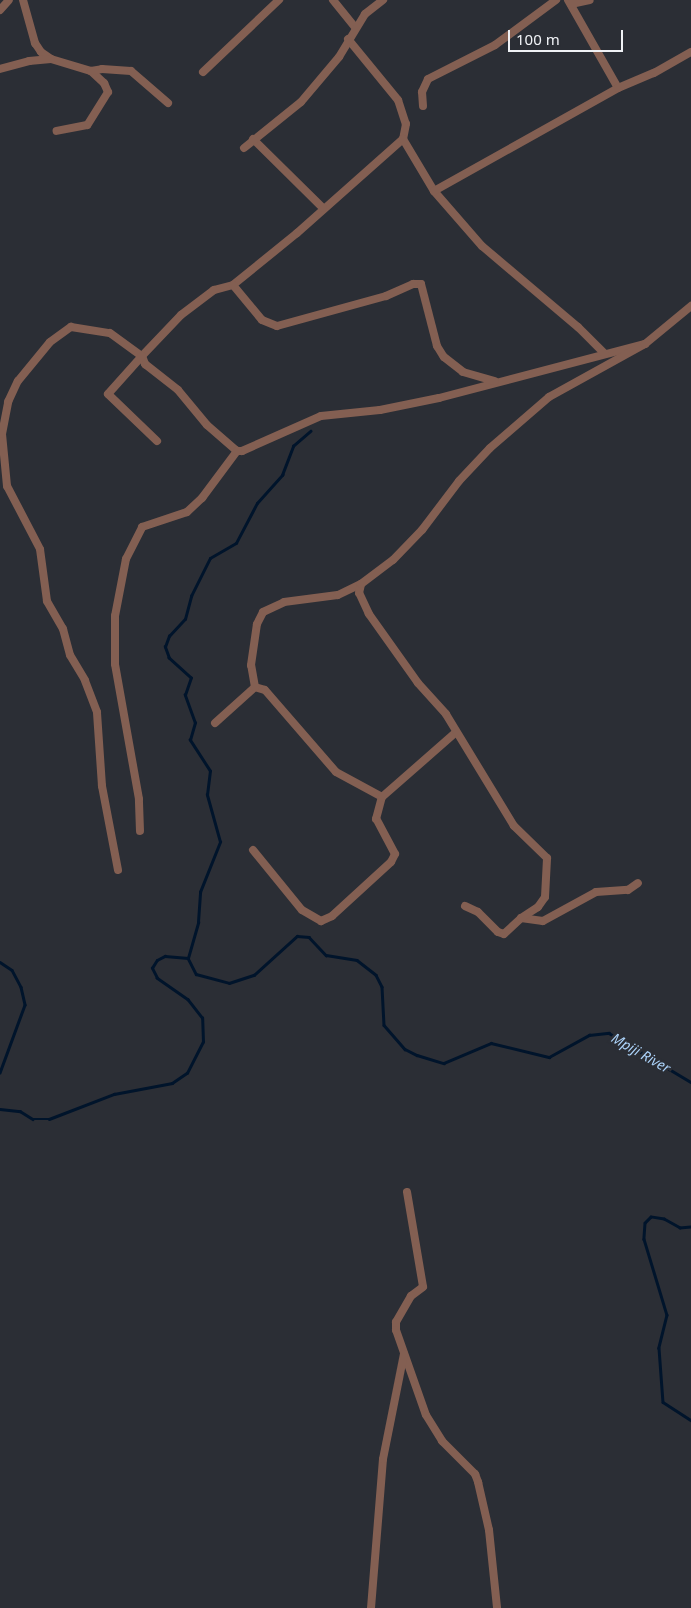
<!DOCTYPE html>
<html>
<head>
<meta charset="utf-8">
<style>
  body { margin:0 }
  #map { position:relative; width:691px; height:1608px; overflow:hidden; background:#2b2e35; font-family:"Noto Sans",sans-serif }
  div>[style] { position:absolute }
  .stream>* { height:2.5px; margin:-1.25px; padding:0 1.25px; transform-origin:1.25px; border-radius:1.25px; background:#00142b }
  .street>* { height:8px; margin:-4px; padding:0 4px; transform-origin:4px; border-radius:4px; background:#835f52 }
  span { translate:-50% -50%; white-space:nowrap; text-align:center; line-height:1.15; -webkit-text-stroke:5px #2b2e35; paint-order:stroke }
  .water-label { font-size:14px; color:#add4fb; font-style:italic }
  .scale { position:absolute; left:508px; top:30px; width:115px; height:22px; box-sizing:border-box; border:2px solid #f0f2f6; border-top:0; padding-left:6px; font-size:15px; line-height:18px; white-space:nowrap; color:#f0f2f6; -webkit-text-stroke:4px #2b2e35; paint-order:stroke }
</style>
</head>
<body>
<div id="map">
  <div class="stream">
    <div style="left:188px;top:958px;width:18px;rotate:63deg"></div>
    <div style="left:196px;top:974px;width:34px;rotate:15deg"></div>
    <div style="left:229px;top:983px;width:26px;rotate:-18deg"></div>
    <div style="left:254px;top:975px;width:58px;rotate:-42.2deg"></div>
    <div style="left:297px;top:936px;width:12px;rotate:5deg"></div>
    <div style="left:309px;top:937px;width:25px;rotate:47deg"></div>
    <div style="left:326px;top:955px;width:31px;rotate:9deg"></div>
    <div style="left:357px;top:960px;width:24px;rotate:38deg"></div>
    <div style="left:376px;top:975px;width:13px;rotate:63deg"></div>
    <div style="left:382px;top:987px;width:38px;rotate:87deg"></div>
    <div style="left:384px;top:1025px;width:32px;rotate:49deg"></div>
    <div style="left:405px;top:1049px;width:13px;rotate:27deg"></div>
    <div style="left:417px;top:1055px;width:28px;rotate:17deg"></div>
    <div style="left:444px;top:1063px;width:51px;rotate:-23.1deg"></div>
    <div style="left:491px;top:1043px;width:60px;rotate:13.6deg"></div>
    <div style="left:549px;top:1057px;width:46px;rotate:-28.8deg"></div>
    <div style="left:589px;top:1035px;width:20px;rotate:-6deg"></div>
    <div style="left:609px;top:1033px;width:96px;rotate:30.9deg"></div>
    <div style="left:188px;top:958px;width:37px;rotate:-74deg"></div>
    <div style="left:198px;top:922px;width:30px;rotate:-86deg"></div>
    <div style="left:200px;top:892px;width:54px;rotate:-68.2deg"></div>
    <div style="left:220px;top:842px;width:49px;rotate:-105.5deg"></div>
    <div style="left:207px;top:795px;width:24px;rotate:-83deg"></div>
    <div style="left:210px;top:771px;width:37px;rotate:-123deg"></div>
    <div style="left:190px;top:740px;width:18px;rotate:-74deg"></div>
    <div style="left:195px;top:723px;width:30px;rotate:-110deg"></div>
    <div style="left:185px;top:695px;width:18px;rotate:-71deg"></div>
    <div style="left:191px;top:678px;width:30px;rotate:-138deg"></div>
    <div style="left:169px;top:658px;width:12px;rotate:-110deg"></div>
    <div style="left:165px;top:647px;width:12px;rotate:-70deg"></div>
    <div style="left:169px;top:636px;width:23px;rotate:-47deg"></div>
    <div style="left:185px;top:619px;width:24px;rotate:-75deg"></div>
    <div style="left:191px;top:596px;width:42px;rotate:-63.4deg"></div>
    <div style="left:210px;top:558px;width:30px;rotate:-30deg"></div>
    <div style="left:236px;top:543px;width:45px;rotate:-62.3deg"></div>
    <div style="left:257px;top:503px;width:38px;rotate:-48deg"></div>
    <div style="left:282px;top:475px;width:31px;rotate:-69deg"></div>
    <div style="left:293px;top:446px;width:23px;rotate:-41deg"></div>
    <div style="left:0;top:962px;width:14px;rotate:34deg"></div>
    <div style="left:12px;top:970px;width:19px;rotate:62deg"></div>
    <div style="left:21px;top:987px;width:18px;rotate:77deg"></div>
    <div style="left:25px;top:1005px;width:72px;rotate:110.2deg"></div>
    <div style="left:0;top:1109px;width:20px;rotate:6deg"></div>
    <div style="left:20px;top:1111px;width:15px;rotate:32deg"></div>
    <div style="left:33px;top:1119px;width:16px"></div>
    <div style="left:49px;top:1119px;width:70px;rotate:-21deg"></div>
    <div style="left:114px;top:1094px;width:59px;rotate:-10.7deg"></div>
    <div style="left:172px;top:1083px;width:18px;rotate:-34deg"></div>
    <div style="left:187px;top:1073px;width:35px;rotate:-63deg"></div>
    <div style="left:203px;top:1042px;width:24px;rotate:-92deg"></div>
    <div style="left:202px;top:1018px;width:23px;rotate:-128deg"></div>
    <div style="left:188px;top:1000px;width:38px;rotate:-145deg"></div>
    <div style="left:157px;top:978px;width:11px;rotate:-117deg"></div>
    <div style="left:152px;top:968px;width:9px;rotate:-58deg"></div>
    <div style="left:157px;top:960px;width:9px;rotate:-27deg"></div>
    <div style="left:165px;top:956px;width:23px;rotate:5deg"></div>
    <div style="left:691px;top:1227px;width:11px;rotate:175deg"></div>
    <div style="left:680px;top:1228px;width:18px;rotate:-151deg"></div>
    <div style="left:664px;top:1219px;width:13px;rotate:-171deg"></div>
    <div style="left:651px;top:1217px;width:8px;rotate:135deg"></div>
    <div style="left:645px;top:1223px;width:16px;rotate:94deg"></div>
    <div style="left:644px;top:1239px;width:79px;rotate:73.2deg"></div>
    <div style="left:667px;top:1315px;width:34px;rotate:104deg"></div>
    <div style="left:659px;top:1348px;width:54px;rotate:85.8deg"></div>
    <div style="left:663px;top:1402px;width:33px;rotate:33deg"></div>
  </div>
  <div class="street">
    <div style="left:23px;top:0;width:45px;rotate:74.4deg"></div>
    <div style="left:35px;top:43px;width:11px;rotate:56deg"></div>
    <div style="left:41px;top:52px;width:12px;rotate:35deg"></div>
    <div style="left:51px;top:59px;width:42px;rotate:16.7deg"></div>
    <div style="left:91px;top:71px;width:18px;rotate:43deg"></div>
    <div style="left:104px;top:83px;width:10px;rotate:66deg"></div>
    <div style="left:108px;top:92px;width:39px;rotate:122deg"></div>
    <div style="left:87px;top:125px;width:31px;rotate:169deg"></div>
    <div style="left:333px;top:0;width:35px;rotate:51deg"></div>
    <div style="left:568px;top:0;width:101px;rotate:60.4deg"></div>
    <div style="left:571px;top:4px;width:19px;rotate:-12deg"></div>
    <div style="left:0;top:10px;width:13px;rotate:-48deg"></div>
    <div style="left:348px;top:39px;width:79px;rotate:50.7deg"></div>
    <div style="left:398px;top:100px;width:25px;rotate:72deg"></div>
    <div style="left:406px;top:124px;width:15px;rotate:101deg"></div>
    <div style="left:403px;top:139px;width:142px;rotate:138.4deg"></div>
    <div style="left:297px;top:233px;width:82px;rotate:140.9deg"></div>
    <div style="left:233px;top:285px;width:20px;rotate:165deg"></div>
    <div style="left:214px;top:290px;width:41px;rotate:142.9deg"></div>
    <div style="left:181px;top:315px;width:57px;rotate:133.6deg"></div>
    <div style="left:142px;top:356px;width:9px;rotate:69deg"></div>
    <div style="left:145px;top:364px;width:42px;rotate:38.2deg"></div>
    <div style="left:178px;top:390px;width:45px;rotate:50.4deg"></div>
    <div style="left:207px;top:425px;width:40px;rotate:41deg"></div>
    <div style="left:237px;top:451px;width:5px"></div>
    <div style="left:242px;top:451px;width:86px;rotate:-23.9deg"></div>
    <div style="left:321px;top:416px;width:59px;rotate:-5.8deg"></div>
    <div style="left:380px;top:410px;width:60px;rotate:-11.5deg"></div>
    <div style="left:439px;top:398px;width:213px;rotate:-14.7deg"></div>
    <div style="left:0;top:69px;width:30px;rotate:-15deg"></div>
    <div style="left:29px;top:61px;width:22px;rotate:-5deg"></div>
    <div style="left:91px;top:71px;width:11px;rotate:-10deg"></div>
    <div style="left:102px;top:69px;width:29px;rotate:4deg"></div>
    <div style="left:131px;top:71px;width:49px;rotate:40.9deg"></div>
    <div style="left:203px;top:72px;width:105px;rotate:-43.5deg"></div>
    <div style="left:423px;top:106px;width:14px;rotate:-94deg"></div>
    <div style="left:422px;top:92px;width:14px;rotate:-65deg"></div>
    <div style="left:428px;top:79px;width:75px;rotate:-26.9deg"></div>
    <div style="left:495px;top:45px;width:76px;rotate:-36.4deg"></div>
    <div style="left:253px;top:139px;width:98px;rotate:44.6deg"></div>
    <div style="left:403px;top:139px;width:61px;rotate:59.2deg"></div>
    <div style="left:434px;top:191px;width:73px;rotate:48.9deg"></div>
    <div style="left:482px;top:246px;width:126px;rotate:40.2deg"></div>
    <div style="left:578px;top:327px;width:38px;rotate:45deg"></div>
    <div style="left:244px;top:148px;width:73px;rotate:-38.9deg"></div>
    <div style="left:301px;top:102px;width:59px;rotate:-49.8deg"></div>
    <div style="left:339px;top:57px;width:50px;rotate:-58.8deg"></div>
    <div style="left:365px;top:14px;width:23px;rotate:-38deg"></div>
    <div style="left:434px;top:191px;width:211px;rotate:-29.2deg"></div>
    <div style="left:618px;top:88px;width:39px;rotate:-23deg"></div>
    <div style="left:654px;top:73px;width:43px;rotate:-29.6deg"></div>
    <div style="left:233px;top:285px;width:45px;rotate:50.4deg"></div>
    <div style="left:262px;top:320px;width:16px;rotate:22deg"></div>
    <div style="left:277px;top:326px;width:113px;rotate:-15.4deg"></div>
    <div style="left:386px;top:296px;width:30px;rotate:-24deg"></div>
    <div style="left:413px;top:284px;width:8px"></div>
    <div style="left:421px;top:284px;width:64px;rotate:75.5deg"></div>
    <div style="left:437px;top:346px;width:13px;rotate:58deg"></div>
    <div style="left:444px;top:357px;width:24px;rotate:38deg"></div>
    <div style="left:463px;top:372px;width:33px;rotate:16deg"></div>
    <div style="left:255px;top:687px;width:10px;rotate:17deg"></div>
    <div style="left:265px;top:690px;width:108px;rotate:49.1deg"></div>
    <div style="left:336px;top:772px;width:52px;rotate:28.5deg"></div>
    <div style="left:215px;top:723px;width:54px;rotate:-42deg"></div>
    <div style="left:255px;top:687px;width:22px;rotate:-100deg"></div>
    <div style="left:251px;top:665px;width:41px;rotate:-81.7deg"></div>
    <div style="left:257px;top:624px;width:13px;rotate:-63deg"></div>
    <div style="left:263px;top:612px;width:23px;rotate:-25deg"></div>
    <div style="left:284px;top:602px;width:54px;rotate:-7.4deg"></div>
    <div style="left:338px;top:595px;width:25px;rotate:-26deg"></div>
    <div style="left:140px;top:831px;width:32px;rotate:-92deg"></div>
    <div style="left:139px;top:799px;width:137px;rotate:-100.1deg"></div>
    <div style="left:115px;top:664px;width:48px;rotate:-90deg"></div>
    <div style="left:115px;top:616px;width:58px;rotate:-79.1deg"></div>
    <div style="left:126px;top:559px;width:36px;rotate:-63deg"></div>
    <div style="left:142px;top:527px;width:47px;rotate:-18.4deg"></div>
    <div style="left:187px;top:512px;width:21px;rotate:-43deg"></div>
    <div style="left:202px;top:498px;width:59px;rotate:-53.3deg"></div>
    <div style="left:253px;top:850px;width:77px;rotate:50.8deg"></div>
    <div style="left:302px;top:910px;width:22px;rotate:30deg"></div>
    <div style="left:321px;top:921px;width:12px;rotate:-24deg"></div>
    <div style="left:332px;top:916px;width:80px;rotate:-42.5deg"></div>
    <div style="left:391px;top:862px;width:9px;rotate:-63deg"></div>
    <div style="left:395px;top:854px;width:40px;rotate:-118deg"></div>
    <div style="left:376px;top:819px;width:23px;rotate:-75deg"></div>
    <div style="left:382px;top:797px;width:97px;rotate:-41.2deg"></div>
    <div style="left:118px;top:870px;width:86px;rotate:-100.8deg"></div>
    <div style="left:102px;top:786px;width:74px;rotate:-93.9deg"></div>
    <div style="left:97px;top:712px;width:34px;rotate:-111deg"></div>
    <div style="left:85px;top:680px;width:29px;rotate:-121deg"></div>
    <div style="left:70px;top:655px;width:27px;rotate:-105deg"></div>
    <div style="left:63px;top:629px;width:32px;rotate:-120deg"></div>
    <div style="left:47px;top:601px;width:52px;rotate:-97.7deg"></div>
    <div style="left:40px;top:549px;width:71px;rotate:-117.6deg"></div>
    <div style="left:7px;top:486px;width:52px;rotate:-95.5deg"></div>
    <div style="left:2px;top:434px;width:33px;rotate:-79deg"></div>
    <div style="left:8px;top:402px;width:23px;rotate:-65deg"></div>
    <div style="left:18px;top:381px;width:50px;rotate:-50.6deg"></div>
    <div style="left:50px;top:342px;width:26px;rotate:-36deg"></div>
    <div style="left:71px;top:327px;width:39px;rotate:9deg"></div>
    <div style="left:110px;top:333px;width:39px;rotate:36deg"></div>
    <div style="left:142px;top:356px;width:51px;rotate:131.8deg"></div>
    <div style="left:108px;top:394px;width:68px;rotate:43.8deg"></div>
    <div style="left:465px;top:906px;width:14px;rotate:25deg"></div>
    <div style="left:478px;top:912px;width:28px;rotate:45deg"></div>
    <div style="left:498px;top:932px;width:6px;rotate:18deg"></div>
    <div style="left:504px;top:934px;width:23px;rotate:-43deg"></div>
    <div style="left:521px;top:918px;width:22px;rotate:8deg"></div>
    <div style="left:543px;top:921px;width:60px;rotate:-28.7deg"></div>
    <div style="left:596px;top:892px;width:32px;rotate:-4deg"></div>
    <div style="left:628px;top:890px;width:12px;rotate:-35deg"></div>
    <div style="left:521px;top:918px;width:20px;rotate:-33deg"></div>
    <div style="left:538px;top:907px;width:12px;rotate:-55deg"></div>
    <div style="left:545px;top:897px;width:39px;rotate:-87deg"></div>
    <div style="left:547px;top:858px;width:46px;rotate:-135.9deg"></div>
    <div style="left:514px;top:826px;width:131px;rotate:-121.3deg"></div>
    <div style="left:446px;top:714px;width:42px;rotate:-132.1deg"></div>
    <div style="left:418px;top:683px;width:85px;rotate:-125.4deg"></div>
    <div style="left:369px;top:614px;width:23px;rotate:-115deg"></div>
    <div style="left:359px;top:593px;width:9px;rotate:-77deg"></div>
    <div style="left:361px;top:584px;width:40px;rotate:-37deg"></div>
    <div style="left:393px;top:560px;width:42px;rotate:-46deg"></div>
    <div style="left:422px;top:530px;width:61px;rotate:-52.9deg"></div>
    <div style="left:459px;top:481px;width:45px;rotate:-46.8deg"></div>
    <div style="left:490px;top:448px;width:78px;rotate:-40.8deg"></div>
    <div style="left:549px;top:397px;width:110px;rotate:-28.9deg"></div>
    <div style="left:645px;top:344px;width:60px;rotate:-39.6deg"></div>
    <div style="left:407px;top:1192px;width:96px;rotate:80.4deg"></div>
    <div style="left:423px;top:1287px;width:15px;rotate:143deg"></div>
    <div style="left:411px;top:1296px;width:30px;rotate:120deg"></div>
    <div style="left:396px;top:1322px;width:8px;rotate:90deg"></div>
    <div style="left:396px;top:1330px;width:90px;rotate:70.6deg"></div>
    <div style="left:426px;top:1415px;width:31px;rotate:58deg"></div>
    <div style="left:442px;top:1441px;width:47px;rotate:45deg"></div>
    <div style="left:475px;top:1474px;width:9px;rotate:69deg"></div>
    <div style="left:478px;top:1482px;width:49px;rotate:77.1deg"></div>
    <div style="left:489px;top:1530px;width:78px;rotate:84.1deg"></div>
    <div style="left:371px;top:1608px;width:149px;rotate:-85.4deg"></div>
    <div style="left:383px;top:1459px;width:107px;rotate:-78.7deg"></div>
  </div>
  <div class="water-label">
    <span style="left:641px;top:1053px;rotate:30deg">Mpiji River</span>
  </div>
  <div class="scale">100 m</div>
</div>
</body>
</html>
